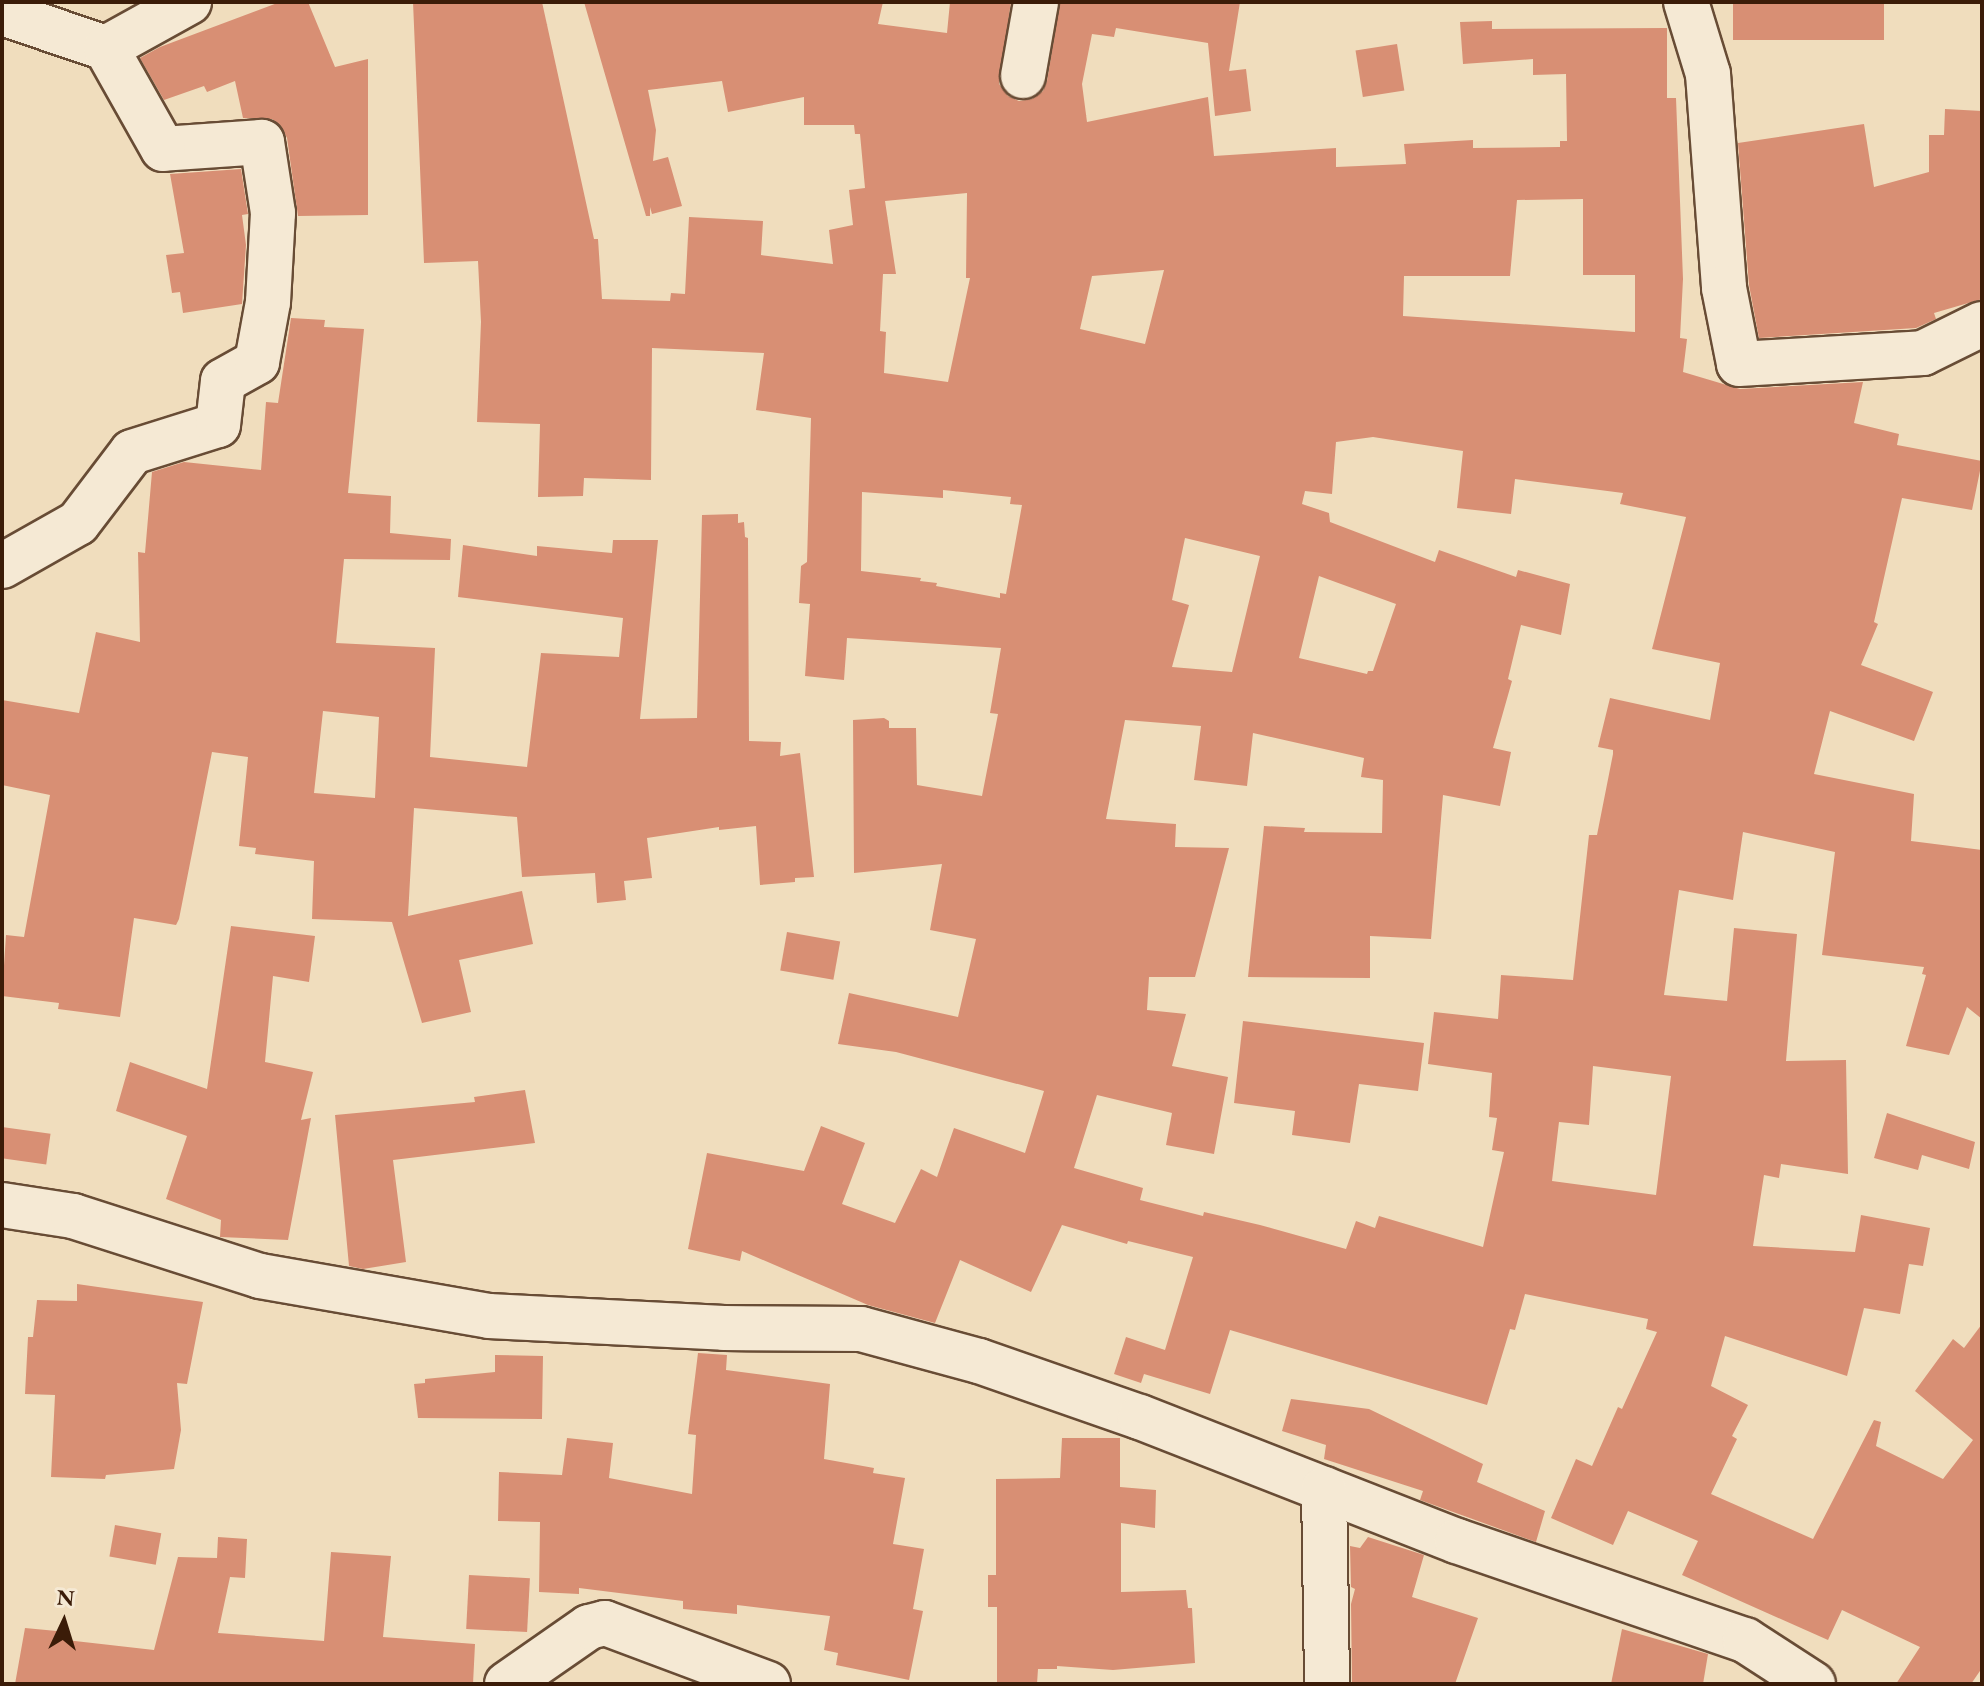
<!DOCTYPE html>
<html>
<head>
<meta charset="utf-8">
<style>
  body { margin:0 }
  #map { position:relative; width:1984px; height:1686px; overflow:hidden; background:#f0ddbd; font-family:"EB Garamond",serif }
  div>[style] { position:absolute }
  .building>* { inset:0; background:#d88f74; transform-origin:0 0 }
  .roads { filter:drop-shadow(2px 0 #684c35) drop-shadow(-2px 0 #684c35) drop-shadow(0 2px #684c35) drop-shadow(0 -2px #684c35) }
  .minor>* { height:44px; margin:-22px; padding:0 22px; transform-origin:22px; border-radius:22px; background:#f5e9d4 }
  span { translate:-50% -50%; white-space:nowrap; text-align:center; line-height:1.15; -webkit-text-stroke:8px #f5e9d4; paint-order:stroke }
  .frame { position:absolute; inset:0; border:4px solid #3b1c08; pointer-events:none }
  .north { position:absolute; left:24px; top:1582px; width:80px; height:80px; -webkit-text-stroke:6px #f5e9d4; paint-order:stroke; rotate:4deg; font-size:22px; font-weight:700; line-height:32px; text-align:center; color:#3b1c08 }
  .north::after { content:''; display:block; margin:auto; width:28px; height:36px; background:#3b1c08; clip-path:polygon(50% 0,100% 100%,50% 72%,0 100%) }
</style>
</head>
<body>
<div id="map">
  <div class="building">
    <div style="clip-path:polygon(280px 2px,308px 2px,335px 67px,368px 59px,368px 215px,298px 216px,287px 138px,281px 126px,272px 119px,243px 118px,235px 81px,207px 92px,204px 86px,164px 100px,140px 58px,160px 47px)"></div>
    <div style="clip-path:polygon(evenodd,413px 2px,542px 2px,594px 239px,598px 239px,602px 299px,670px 301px,671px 293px,685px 294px,689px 217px,763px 221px,761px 255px,833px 264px,829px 230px,853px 225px,849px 190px,865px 188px,860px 134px,855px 134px,854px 125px,804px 125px,804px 97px,728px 112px,722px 81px,648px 90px,656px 130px,653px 161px,668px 157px,682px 206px,652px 214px,650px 207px,650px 216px,646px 216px,584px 2px,883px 2px,878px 24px,947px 33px,950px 2px,1011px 2px,999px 84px,1008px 96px,1019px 101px,1032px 99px,1043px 91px,1047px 81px,1060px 2px,1240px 2px,1229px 71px,1246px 69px,1251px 111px,1215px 116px,1208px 43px,1116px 28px,1114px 37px,1092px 34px,1082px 84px,1087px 122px,1208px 97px,1214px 156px,1336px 148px,1336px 167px,1406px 164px,1404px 144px,1473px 140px,1473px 148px,1560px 147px,1560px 141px,1567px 141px,1566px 74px,1533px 75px,1533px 59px,1463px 64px,1460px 22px,1492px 21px,1492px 29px,1667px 28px,1667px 98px,1676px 98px,1683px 279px,1680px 338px,1687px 339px,1683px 372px,1740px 389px,1863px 382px,1854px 423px,1899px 434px,1897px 445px,1982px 461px,1972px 510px,1902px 498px,1874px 622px,1878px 624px,1861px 665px,1933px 692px,1914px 741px,1830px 711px,1814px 774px,1914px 794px,1911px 841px,1982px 850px,1982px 1019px,1967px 1007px,1949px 1055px,1906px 1046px,1926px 975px,1922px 974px,1924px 967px,1822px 955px,1835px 852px,1743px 832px,1733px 900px,1679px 890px,1664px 995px,1727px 1001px,1734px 928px,1797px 934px,1786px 1061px,1846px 1060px,1848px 1174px,1781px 1164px,1779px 1178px,1764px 1175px,1753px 1246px,1855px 1252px,1861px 1215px,1930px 1228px,1923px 1266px,1909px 1264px,1900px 1314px,1864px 1308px,1847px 1376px,1725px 1336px,1711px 1386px,1748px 1405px,1732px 1436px,1737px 1439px,1711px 1494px,1813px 1539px,1874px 1420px,1881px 1422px,1876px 1446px,1943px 1479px,1973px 1440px,1915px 1391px,1953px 1339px,1964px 1348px,1982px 1324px,1982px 1668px,1971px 1684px,1896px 1684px,1920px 1647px,1842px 1610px,1828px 1640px,1682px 1575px,1698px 1541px,1628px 1511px,1613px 1545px,1551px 1518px,1576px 1459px,1592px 1466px,1618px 1407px,1622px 1409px,1657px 1332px,1646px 1329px,1648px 1319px,1525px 1294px,1515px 1330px,1510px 1329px,1487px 1405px,1230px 1330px,1210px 1394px,1144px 1374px,1141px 1383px,1114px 1374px,1126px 1337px,1165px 1350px,1193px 1257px,1128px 1241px,1127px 1244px,1062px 1225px,1031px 1292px,960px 1260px,935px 1323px,868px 1305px,742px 1251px,740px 1261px,688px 1249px,707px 1153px,804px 1171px,821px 1126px,865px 1143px,842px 1204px,895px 1223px,921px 1169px,937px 1177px,954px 1128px,1025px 1153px,1044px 1091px,896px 1052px,838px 1044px,849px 993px,958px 1017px,976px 939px,930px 930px,942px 864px,854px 873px,853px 720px,884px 718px,889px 721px,889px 728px,916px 728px,917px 785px,982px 796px,998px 714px,990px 713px,1001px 648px,847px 638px,844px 680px,805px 676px,810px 604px,799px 603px,801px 566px,807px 562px,811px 418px,756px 410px,764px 353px,652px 348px,651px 480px,584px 478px,583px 496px,538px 497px,540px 424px,477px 422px,481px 322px,478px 261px,424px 263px,413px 2px,967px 193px,966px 278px,970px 278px,948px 382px,884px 373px,886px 332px,880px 331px,883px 274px,896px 274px,885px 201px,967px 193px,413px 2px,1583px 199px,1583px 275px,1635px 275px,1635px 332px,1403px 316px,1404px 276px,1510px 276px,1517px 200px,1583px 199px,413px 2px,1164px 270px,1145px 344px,1080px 329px,1092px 276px,1164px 270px,413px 2px,1373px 437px,1463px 451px,1457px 508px,1511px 514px,1515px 479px,1623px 493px,1620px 504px,1686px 517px,1652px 649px,1720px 663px,1710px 720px,1610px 698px,1598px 747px,1613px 750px,1613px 754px,1597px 835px,1589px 835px,1573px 980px,1501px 975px,1498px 1019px,1434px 1012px,1428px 1064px,1492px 1073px,1489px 1117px,1497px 1118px,1492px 1150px,1504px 1152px,1483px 1247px,1379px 1216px,1375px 1228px,1356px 1221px,1346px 1249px,1260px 1225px,1204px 1212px,1203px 1216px,1140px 1200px,1143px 1188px,1074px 1168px,1097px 1095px,1172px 1113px,1166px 1145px,1214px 1154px,1228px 1077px,1172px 1066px,1186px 1014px,1147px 1010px,1149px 977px,1195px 977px,1229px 848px,1175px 847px,1176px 824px,1106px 819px,1125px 720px,1201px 726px,1194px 780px,1247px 786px,1253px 733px,1364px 758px,1361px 777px,1383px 780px,1382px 833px,1304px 832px,1305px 828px,1264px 826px,1248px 977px,1370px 978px,1370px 936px,1431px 939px,1443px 795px,1500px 806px,1511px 752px,1493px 748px,1512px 681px,1508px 679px,1521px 625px,1561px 635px,1570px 584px,1518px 570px,1516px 577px,1439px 550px,1435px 562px,1330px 522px,1329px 513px,1302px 504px,1305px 491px,1332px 494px,1336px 442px,1373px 437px,413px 2px,943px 490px,1011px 497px,1010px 504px,1022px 505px,1006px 594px,1000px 593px,1000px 598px,936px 586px,937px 583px,920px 581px,921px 578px,861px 571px,862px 492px,943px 498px,943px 490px,413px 2px,1185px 538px,1260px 556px,1232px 672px,1172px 667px,1189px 605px,1172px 600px,1185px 538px,413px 2px,1319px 576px,1396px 604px,1373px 671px,1368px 671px,1367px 674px,1299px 658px,1319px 576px,413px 2px,1593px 1066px,1671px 1076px,1656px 1195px,1552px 1181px,1559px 1122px,1589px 1125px,1593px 1066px)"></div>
    <div style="left:1733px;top:2px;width:151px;height:38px"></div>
    <div style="left:1397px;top:44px;width:47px;height:42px;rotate:81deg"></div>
    <div style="clip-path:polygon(1945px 109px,1982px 111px,1982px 299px,1934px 313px,1936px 319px,1916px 328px,1759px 338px,1749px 285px,1738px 143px,1864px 124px,1874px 187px,1929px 172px,1929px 135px,1944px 135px)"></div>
    <div style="clip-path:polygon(241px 169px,248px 214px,242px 215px,246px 245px,242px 304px,183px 313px,180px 292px,172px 293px,166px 255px,184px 253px,170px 174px)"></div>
    <div style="clip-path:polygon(evenodd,291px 318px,325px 320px,324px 327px,364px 329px,348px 493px,391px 496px,390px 533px,451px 539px,450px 560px,344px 559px,336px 643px,435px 648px,430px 757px,527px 767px,541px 653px,619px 657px,623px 618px,458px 597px,463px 545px,537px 556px,537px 546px,612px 553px,613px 540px,658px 540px,640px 719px,697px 718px,702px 515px,738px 514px,738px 523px,744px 522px,745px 537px,748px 538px,749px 741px,781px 742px,780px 756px,800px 753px,814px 877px,795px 878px,795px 882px,760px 885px,756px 826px,719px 830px,719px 827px,647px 838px,652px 878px,624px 881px,626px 900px,597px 903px,595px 873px,522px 877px,517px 817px,414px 808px,408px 916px,522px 891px,533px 944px,459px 960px,471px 1012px,422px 1023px,392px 922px,312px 919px,314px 861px,255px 854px,256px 848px,239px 846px,248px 757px,212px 752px,179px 919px,176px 925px,134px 918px,120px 1017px,58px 1009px,59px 1003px,2px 996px,6px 935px,24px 937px,50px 795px,2px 785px,2px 700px,79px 713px,96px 632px,140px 642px,138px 552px,145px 553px,152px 472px,184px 462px,261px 470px,266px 402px,278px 403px,291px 318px,323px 711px,379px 717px,375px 798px,314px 793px,323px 711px)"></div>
    <div style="clip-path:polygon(231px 926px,315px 936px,309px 982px,273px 976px,265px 1062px,313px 1072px,301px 1120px,311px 1118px,288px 1240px,220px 1237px,221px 1220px,166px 1199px,187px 1136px,116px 1111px,130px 1062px,207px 1089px)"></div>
    <div style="left:787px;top:932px;width:54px;height:39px;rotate:10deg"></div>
    <div style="clip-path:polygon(1243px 1021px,1424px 1043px,1418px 1091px,1359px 1084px,1350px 1143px,1292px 1135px,1295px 1111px,1234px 1103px)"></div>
    <div style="clip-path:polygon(525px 1090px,535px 1143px,393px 1160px,406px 1262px,363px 1269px,349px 1266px,335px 1115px,475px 1102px,474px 1097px)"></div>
    <div style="clip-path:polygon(1887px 1113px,1975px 1142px,1969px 1169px,1922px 1155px,1918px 1170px,1874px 1158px)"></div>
    <div style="left:2px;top:1127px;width:49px;height:31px;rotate:8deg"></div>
    <div style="clip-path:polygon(77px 1284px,203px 1302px,187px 1384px,177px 1383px,181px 1430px,174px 1469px,106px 1475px,105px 1479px,51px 1477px,55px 1395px,25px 1394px,28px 1337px,33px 1337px,37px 1300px,77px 1301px)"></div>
    <div style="clip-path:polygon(698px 1353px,727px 1355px,726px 1370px,830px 1384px,824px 1459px,874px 1468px,873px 1473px,905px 1478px,893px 1544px,924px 1549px,913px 1609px,923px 1611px,909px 1680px,836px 1665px,838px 1653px,824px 1650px,830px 1616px,737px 1605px,737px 1614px,683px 1609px,683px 1601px,579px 1588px,579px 1594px,539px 1592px,540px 1522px,498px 1521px,499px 1472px,562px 1475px,567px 1438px,613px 1443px,609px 1478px,692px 1494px,696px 1435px,688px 1434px)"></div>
    <div style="clip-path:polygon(495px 1355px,543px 1356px,542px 1419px,418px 1418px,414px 1384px,425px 1383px,425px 1379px,495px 1372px)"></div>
    <div style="clip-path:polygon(1291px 1399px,1369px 1409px,1483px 1464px,1477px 1482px,1545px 1511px,1536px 1542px,1420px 1500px,1423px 1491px,1324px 1459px,1326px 1445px,1282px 1431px)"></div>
    <div style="clip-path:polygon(1062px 1438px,1120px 1438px,1120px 1487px,1156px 1490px,1155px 1528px,1121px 1523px,1121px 1592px,1186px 1590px,1188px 1608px,1192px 1608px,1195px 1663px,1113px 1670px,1057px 1666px,1057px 1669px,1038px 1669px,1037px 1684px,997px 1684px,997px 1607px,988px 1607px,988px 1575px,996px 1575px,996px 1479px,1060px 1478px)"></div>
    <div style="left:115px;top:1525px;width:47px;height:32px;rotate:10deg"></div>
    <div style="clip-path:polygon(218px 1537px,247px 1539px,245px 1578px,230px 1577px,218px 1633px,324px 1641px,331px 1552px,391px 1556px,383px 1637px,475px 1644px,473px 1684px,15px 1684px,25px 1628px,67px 1632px,66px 1640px,154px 1650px,178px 1557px,217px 1558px)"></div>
    <div style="clip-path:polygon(1368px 1537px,1424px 1555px,1412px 1597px,1478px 1618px,1455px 1684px,1352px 1683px,1351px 1604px,1355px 1589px,1351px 1587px,1350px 1546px,1360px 1548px)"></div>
    <div style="left:469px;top:1575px;width:61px;height:54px;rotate:3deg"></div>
    <div style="clip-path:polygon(1622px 1629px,1708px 1654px,1703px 1684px,1611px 1684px)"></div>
  </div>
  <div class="roads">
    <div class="minor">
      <div style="left:1686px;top:2px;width:75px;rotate:73deg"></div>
      <div style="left:1708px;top:74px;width:215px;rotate:85.7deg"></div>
      <div style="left:1724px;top:288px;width:77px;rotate:78.8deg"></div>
      <div style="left:1739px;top:364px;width:184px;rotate:-3.4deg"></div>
      <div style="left:1923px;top:353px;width:66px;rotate:-26.2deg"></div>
      <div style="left:2px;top:13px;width:110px;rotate:18.6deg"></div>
      <div style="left:1023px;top:76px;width:75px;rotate:-80deg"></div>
      <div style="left:2px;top:566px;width:87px;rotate:-29.5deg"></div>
      <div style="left:78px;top:523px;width:89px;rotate:-52.7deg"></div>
      <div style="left:132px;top:452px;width:90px;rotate:-17.4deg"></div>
      <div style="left:218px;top:425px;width:44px;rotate:-83.5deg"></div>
      <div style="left:223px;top:381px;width:39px;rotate:-29deg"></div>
      <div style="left:257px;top:362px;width:61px;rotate:-79.6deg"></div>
      <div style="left:268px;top:302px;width:89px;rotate:-86.8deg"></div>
      <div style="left:273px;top:213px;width:72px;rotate:-98.8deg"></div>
      <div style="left:262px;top:142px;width:99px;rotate:176deg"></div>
      <div style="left:163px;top:149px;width:116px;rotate:-119.4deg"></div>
      <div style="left:106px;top:48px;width:95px;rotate:-29deg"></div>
      <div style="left:2px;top:1205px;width:72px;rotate:8.8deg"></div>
      <div style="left:73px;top:1216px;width:196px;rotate:17.8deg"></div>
      <div style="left:260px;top:1276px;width:232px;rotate:9.9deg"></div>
      <div style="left:489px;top:1316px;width:235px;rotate:2.9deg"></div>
      <div style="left:724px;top:1328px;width:137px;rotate:0.4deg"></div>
      <div style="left:861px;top:1329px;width:122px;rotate:15.2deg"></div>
      <div style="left:979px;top:1361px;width:170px;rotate:19.2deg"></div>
      <div style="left:1140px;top:1417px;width:340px;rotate:21.4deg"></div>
      <div style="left:1457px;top:1541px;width:305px;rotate:19deg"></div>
      <div style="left:1745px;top:1640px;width:81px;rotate:32.9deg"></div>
      <div style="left:1324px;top:1489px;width:195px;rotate:89.1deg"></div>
      <div style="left:507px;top:1684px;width:100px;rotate:-34.8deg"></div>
      <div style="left:589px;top:1627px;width:16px;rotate:-14deg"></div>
      <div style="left:605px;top:1623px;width:174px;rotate:20.5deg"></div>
    </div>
  </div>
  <div class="frame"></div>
  <div class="north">N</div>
</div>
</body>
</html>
